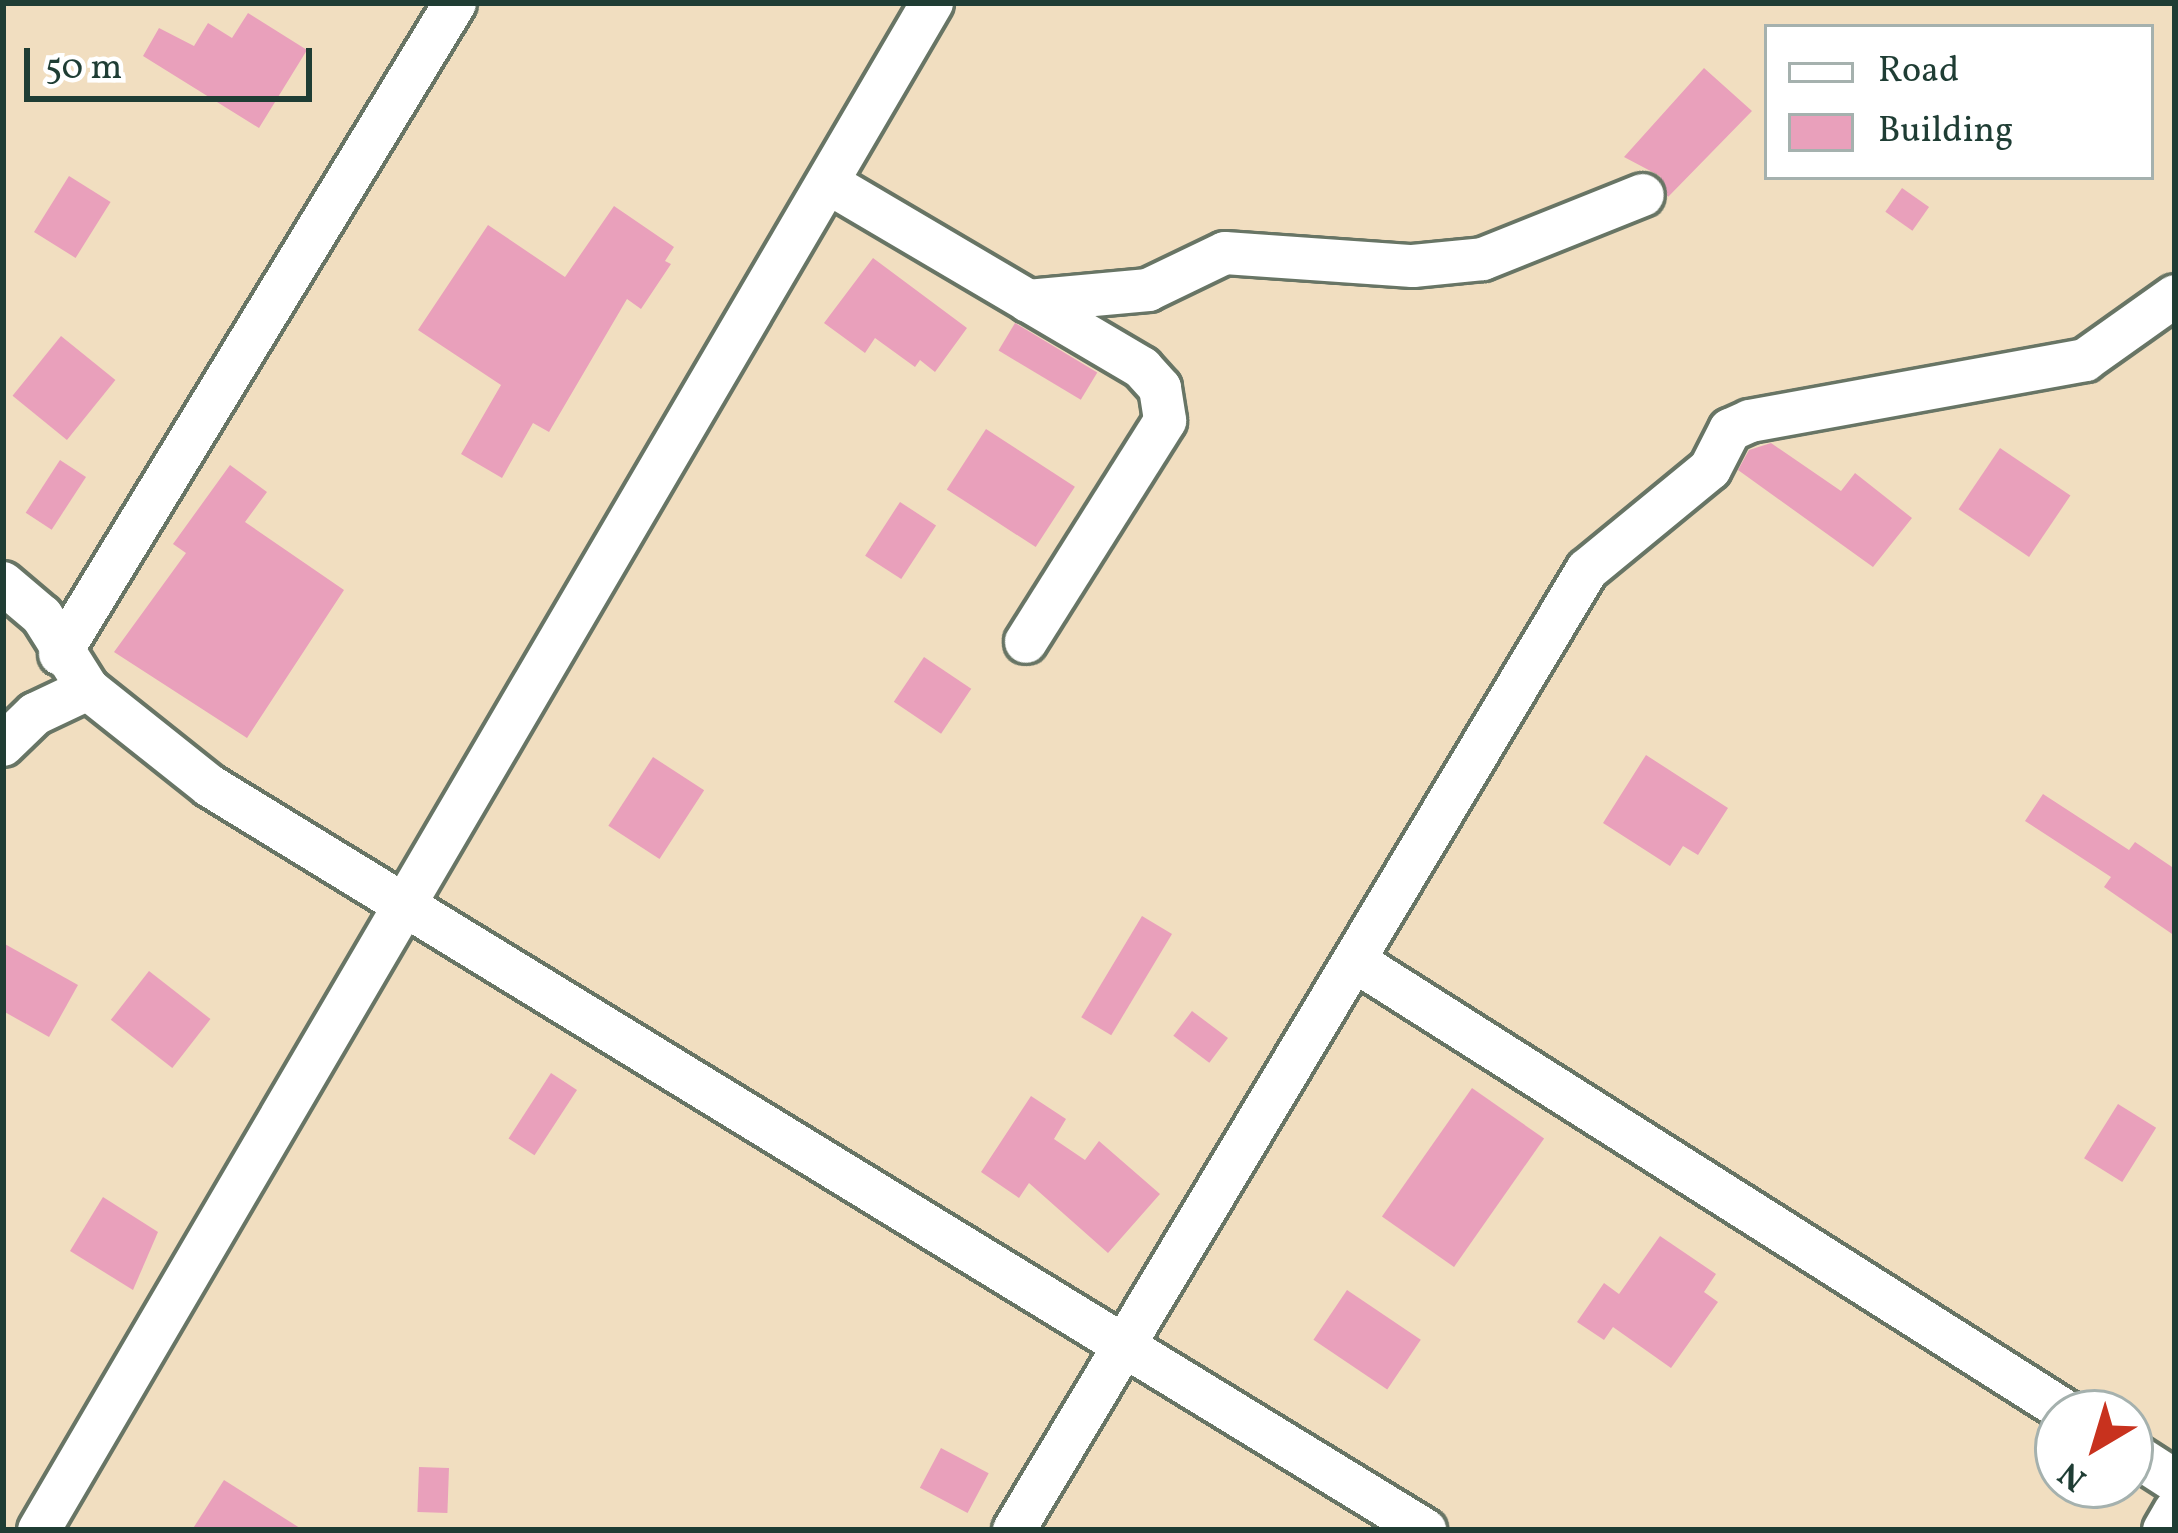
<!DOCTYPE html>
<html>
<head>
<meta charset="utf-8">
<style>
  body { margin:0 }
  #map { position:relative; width:2178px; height:1533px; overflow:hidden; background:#f1dec0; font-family:Vollkorn,serif }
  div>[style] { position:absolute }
  .building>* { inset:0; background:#e9a0bb; transform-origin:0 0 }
  .roads { filter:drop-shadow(3px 0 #687565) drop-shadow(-3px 0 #687565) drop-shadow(0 3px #687565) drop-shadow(0 -3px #687565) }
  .street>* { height:42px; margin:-21px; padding:0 21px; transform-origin:21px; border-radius:21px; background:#fff }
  span { translate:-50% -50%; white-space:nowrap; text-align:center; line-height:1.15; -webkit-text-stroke:9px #fff; paint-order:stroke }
  .frame { position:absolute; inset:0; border:6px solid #1f3d34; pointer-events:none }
  .legend { position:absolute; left:1764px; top:24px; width:390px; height:156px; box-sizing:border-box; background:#fff; border:3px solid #a5b1ae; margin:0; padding:15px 21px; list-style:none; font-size:36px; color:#1f3d34 }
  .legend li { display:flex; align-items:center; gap:24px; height:60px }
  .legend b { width:60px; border:3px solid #a5b1ae }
  .north { position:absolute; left:2034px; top:1389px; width:120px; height:120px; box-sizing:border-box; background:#fff; border:3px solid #a5b1ae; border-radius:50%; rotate:218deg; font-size:33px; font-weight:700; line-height:48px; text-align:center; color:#1f3d34 }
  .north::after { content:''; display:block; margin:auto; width:42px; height:54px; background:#c8321e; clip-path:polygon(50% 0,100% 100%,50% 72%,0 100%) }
  .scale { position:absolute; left:24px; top:48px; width:288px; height:54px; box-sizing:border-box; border:6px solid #1f3d34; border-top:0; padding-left:15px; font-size:36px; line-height:42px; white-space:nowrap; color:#1f3d34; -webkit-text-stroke:9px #fff; paint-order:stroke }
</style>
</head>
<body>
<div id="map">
  <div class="building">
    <div style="clip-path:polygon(248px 13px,307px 50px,259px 128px,143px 56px,159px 28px,194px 46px,208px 23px,232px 38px)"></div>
    <div style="clip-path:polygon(1704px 68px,1752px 111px,1668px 197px,1660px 176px,1624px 157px)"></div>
    <div style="left:69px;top:176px;width:49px;height:66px;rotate:32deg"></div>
    <div style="left:1902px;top:188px;width:33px;height:29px;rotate:35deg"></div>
    <div style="clip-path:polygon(614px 206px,674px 247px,665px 261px,671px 264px,641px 309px,627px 299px,549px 432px,533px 423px,502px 478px,461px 454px,501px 385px,418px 330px,488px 225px,565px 277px)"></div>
    <div style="clip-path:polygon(873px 258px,967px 328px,935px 372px,920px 360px,915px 367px,875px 338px,865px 353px,824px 323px)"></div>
    <div style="left:1015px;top:323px;width:96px;height:32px;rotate:31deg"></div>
    <div style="left:61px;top:336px;width:70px;height:77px;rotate:39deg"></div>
    <div style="left:986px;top:429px;width:106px;height:72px;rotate:33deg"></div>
    <div style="clip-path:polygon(1771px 443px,1841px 491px,1855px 473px,1912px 518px,1873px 567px,1738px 470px,1749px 450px)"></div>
    <div style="left:2000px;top:448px;width:85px;height:74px;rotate:34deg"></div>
    <div style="left:60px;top:460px;width:31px;height:63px;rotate:33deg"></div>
    <div style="clip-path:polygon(230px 465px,267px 492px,245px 522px,344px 590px,247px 738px,114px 652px,186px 553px,173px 544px)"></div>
    <div style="left:900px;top:502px;width:43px;height:64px;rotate:33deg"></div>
    <div style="left:924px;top:657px;width:57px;height:54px;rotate:34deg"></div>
    <div style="clip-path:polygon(1646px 755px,1728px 808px,1698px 855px,1683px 846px,1670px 866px,1603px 823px)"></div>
    <div style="left:653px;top:757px;width:61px;height:82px;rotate:33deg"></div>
    <div style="clip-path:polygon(2043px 794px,2129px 850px,2135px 842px,2175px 869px,2175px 936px,2104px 887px,2111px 877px,2025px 821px)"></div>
    <div style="left:1142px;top:916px;width:35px;height:118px;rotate:31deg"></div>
    <div style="clip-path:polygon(3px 943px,78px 985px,49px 1037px,3px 1011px)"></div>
    <div style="left:149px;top:971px;width:78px;height:62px;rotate:38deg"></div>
    <div style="left:1192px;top:1011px;width:45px;height:31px;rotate:37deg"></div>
    <div style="left:551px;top:1073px;width:31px;height:78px;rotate:33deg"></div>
    <div style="left:1472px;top:1088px;width:88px;height:157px;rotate:35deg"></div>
    <div style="clip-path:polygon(1031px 1096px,1066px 1119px,1054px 1139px,1085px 1160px,1099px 1141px,1160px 1194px,1108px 1253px,1029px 1183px,1019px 1198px,981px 1172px)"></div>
    <div style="left:2118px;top:1104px;width:45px;height:64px;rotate:32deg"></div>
    <div style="clip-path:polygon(103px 1197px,158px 1232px,133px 1290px,70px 1251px)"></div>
    <div style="clip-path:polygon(1660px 1236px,1716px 1274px,1704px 1292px,1718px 1302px,1671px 1368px,1613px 1327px,1604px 1340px,1577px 1322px,1604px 1283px,1619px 1294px)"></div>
    <div style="left:1347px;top:1290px;width:89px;height:60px;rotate:34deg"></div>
    <div style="left:941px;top:1448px;width:54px;height:45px;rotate:28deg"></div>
    <div style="left:419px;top:1467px;width:30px;height:45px;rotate:2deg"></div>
    <div style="clip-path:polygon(224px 1480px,303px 1530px,192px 1530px)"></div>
  </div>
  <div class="roads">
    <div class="street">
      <div style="left:830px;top:184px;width:362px;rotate:30.5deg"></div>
      <div style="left:1142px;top:368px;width:27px;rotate:48deg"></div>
      <div style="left:1160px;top:388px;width:33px;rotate:81deg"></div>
      <div style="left:1165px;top:421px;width:261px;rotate:122.2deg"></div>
      <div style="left:1028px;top:301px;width:121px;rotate:-5.2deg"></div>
      <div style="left:1148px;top:290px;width:85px;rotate:-25.7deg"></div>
      <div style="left:1225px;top:253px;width:188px;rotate:4deg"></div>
      <div style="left:1413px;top:266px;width:70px;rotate:-5.7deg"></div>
      <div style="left:1483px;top:259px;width:172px;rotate:-21.8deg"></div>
      <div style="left:3px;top:583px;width:51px;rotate:40.2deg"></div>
      <div style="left:42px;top:616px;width:86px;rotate:57.8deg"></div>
      <div style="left:88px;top:689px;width:156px;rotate:38.5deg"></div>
      <div style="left:210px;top:786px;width:1425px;rotate:31.48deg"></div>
      <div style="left:60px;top:654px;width:761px;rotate:-58.75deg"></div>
      <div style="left:3px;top:745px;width:45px;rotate:-44.1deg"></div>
      <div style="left:35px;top:714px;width:59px;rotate:-25.3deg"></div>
      <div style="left:1355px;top:961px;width:844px;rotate:32.37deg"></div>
      <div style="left:2130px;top:1452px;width:54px;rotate:32.8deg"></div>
      <div style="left:39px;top:1530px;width:1769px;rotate:-59.68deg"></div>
      <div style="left:1014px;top:1530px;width:1118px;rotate:-59.17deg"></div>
      <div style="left:1587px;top:570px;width:159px;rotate:-39.4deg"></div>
      <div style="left:1710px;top:469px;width:44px;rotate:-62.9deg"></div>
      <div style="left:1730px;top:430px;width:22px;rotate:-24deg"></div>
      <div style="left:1750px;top:421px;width:341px;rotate:-10.3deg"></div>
      <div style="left:2085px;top:360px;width:110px;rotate:-35.4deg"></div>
      <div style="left:2164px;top:1530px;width:22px;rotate:-60deg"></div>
    </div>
  </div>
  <div class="frame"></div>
  <ul class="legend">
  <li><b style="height:15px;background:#fff"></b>Road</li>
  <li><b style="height:33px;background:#e9a0bb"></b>Building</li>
  </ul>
  <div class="north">N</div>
  <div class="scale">50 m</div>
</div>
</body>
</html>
